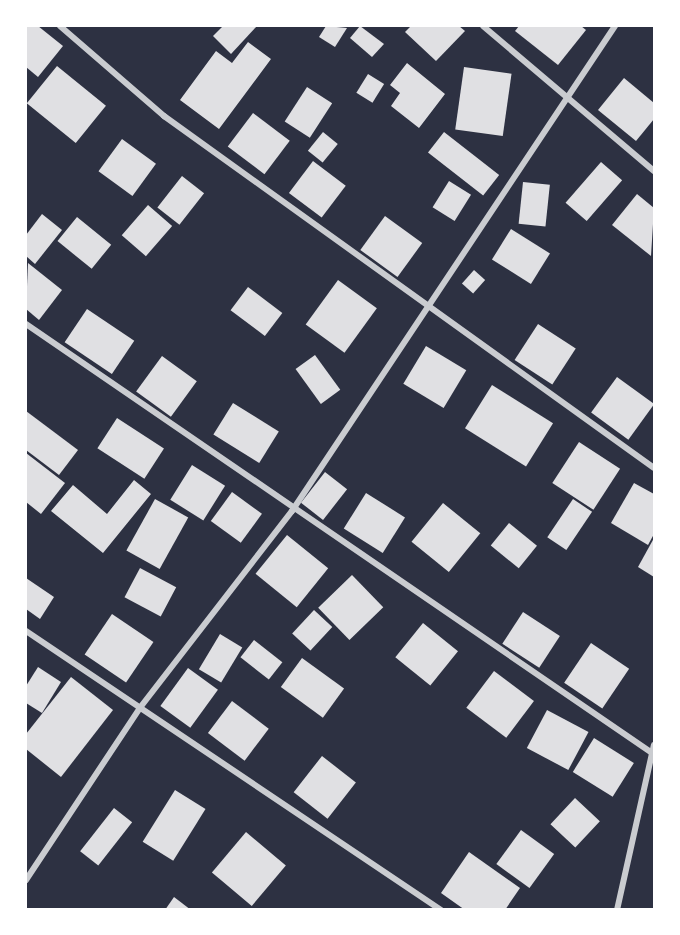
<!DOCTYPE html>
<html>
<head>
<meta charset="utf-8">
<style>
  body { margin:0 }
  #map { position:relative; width:680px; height:935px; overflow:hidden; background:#2d3142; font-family:Cabin,sans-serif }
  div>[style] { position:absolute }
  .building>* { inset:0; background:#e0e0e3; transform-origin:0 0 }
  .minor>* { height:6px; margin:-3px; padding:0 3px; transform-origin:3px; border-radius:3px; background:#caccd0 }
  span { translate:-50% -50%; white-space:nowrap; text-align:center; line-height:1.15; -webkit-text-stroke:6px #fff; paint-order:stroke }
  .frame { position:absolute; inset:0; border:27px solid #fff; pointer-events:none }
</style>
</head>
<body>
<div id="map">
  <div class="building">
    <div style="clip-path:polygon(26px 26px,38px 26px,63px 46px,38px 77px,26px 67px)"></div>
    <div style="clip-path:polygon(223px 26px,257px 26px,231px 54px,213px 36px)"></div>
    <div style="clip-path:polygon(326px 26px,347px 28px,335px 47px,319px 37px)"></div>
    <div style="clip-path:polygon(360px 26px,384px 44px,372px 57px,350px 38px)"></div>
    <div style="clip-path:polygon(411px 26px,459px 26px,465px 31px,436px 61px,405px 32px)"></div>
    <div style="clip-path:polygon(519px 26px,581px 26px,586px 30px,558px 65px,515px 31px)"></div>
    <div style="clip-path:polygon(248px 42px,271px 59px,219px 129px,180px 100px,216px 51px,232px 63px)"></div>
    <div style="clip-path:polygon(407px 63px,445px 94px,419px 128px,391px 106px,400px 93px,390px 85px)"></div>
    <div style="left:57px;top:66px;width:63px;height:48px;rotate:39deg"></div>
    <div style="left:464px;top:67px;width:48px;height:63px;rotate:8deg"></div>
    <div style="left:368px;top:74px;width:19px;height:22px;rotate:32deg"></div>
    <div style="clip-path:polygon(624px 78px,654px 103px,654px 119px,636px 141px,598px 110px)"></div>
    <div style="left:307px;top:87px;width:30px;height:41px;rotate:33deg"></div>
    <div style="left:253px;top:113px;width:46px;height:42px;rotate:37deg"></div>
    <div style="left:323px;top:132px;width:19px;height:24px;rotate:39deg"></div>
    <div style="left:444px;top:132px;width:70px;height:26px;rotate:38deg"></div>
    <div style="left:122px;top:139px;width:42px;height:40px;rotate:36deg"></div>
    <div style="left:313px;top:161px;width:41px;height:40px;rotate:37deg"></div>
    <div style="left:601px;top:162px;width:28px;height:54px;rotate:41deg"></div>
    <div style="left:182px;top:176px;width:28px;height:40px;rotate:38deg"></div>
    <div style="left:449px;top:181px;width:26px;height:31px;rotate:32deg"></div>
    <div style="left:523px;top:182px;width:27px;height:42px;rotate:6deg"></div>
    <div style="clip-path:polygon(637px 194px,654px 208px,651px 256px,612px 225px)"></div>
    <div style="left:148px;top:205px;width:32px;height:40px;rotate:41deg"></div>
    <div style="clip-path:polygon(42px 214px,62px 230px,35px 264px,26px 256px,26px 235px)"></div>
    <div style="left:385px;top:216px;width:46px;height:42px;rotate:36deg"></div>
    <div style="left:77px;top:217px;width:44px;height:31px;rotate:39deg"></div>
    <div style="left:511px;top:229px;width:46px;height:36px;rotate:32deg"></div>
    <div style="clip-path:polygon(28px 263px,62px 290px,39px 320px,26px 309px)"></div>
    <div style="left:474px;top:270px;width:15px;height:18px;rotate:42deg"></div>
    <div style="left:338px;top:280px;width:48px;height:55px;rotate:36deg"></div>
    <div style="left:248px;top:287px;width:43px;height:29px;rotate:37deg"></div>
    <div style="left:87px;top:309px;width:57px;height:40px;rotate:34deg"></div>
    <div style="left:538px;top:324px;width:45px;height:43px;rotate:33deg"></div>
    <div style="left:426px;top:346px;width:47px;height:44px;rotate:31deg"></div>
    <div style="left:315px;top:355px;width:43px;height:24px;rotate:54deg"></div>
    <div style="left:162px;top:356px;width:43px;height:44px;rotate:36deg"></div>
    <div style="left:617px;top:377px;width:46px;height:44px;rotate:36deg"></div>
    <div style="left:492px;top:385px;width:72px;height:51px;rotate:32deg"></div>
    <div style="left:233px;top:403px;width:54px;height:37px;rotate:32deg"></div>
    <div style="clip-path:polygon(26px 411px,78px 450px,59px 475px,26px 450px)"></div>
    <div style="left:117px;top:418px;width:56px;height:36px;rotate:33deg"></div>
    <div style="left:579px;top:442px;width:49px;height:49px;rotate:33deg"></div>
    <div style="clip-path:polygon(26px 453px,65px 483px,41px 514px,26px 502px)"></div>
    <div style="left:192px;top:465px;width:39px;height:41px;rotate:32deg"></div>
    <div style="left:325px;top:472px;width:28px;height:39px;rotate:38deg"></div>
    <div style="clip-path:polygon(134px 480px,151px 494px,103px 553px,51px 511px,73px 485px,107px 514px)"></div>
    <div style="clip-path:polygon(634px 483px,654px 494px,654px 534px,648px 545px,611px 523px)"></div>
    <div style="left:232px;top:492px;width:37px;height:36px;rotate:36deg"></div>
    <div style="left:366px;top:493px;width:46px;height:42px;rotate:32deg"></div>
    <div style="left:155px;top:499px;width:38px;height:59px;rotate:29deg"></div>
    <div style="left:573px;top:499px;width:23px;height:46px;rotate:34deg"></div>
    <div style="left:443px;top:503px;width:48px;height:50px;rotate:39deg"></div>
    <div style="left:509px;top:523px;width:36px;height:29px;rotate:39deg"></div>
    <div style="left:287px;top:535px;width:53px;height:50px;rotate:39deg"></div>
    <div style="clip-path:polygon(654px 538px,654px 577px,638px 567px)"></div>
    <div style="left:140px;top:568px;width:41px;height:33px;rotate:28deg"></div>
    <div style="left:352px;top:575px;width:45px;height:47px;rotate:46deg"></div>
    <div style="clip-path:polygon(26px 578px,54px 597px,40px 619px,26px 609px)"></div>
    <div style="left:314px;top:610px;width:25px;height:32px;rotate:43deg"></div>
    <div style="left:523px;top:612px;width:44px;height:38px;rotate:33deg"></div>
    <div style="left:112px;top:614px;width:50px;height:49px;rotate:34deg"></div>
    <div style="left:423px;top:623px;width:45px;height:44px;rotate:39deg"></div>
    <div style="left:220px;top:634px;width:26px;height:41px;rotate:31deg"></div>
    <div style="left:254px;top:640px;width:36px;height:22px;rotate:38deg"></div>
    <div style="left:591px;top:643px;width:46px;height:48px;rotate:34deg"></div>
    <div style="left:302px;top:658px;width:52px;height:36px;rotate:36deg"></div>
    <div style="clip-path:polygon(38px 667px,61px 682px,42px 713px,26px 703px,26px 686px)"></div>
    <div style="left:188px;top:668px;width:37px;height:47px;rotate:36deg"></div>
    <div style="left:494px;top:671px;width:50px;height:46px;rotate:37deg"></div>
    <div style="clip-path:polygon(71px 677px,113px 710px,61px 777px,26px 749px,26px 734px)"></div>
    <div style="left:232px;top:701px;width:46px;height:40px;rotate:37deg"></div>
    <div style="left:547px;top:710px;width:47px;height:43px;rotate:28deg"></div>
    <div style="left:594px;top:738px;width:47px;height:40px;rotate:32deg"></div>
    <div style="left:322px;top:756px;width:43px;height:46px;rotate:38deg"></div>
    <div style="left:175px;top:790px;width:36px;height:61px;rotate:32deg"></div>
    <div style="left:575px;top:798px;width:34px;height:36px;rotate:43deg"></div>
    <div style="left:114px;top:808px;width:23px;height:55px;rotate:38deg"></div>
    <div style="left:521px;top:830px;width:41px;height:42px;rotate:36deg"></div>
    <div style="left:246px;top:832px;width:52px;height:53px;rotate:40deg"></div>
    <div style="clip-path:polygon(469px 852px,520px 888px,505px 910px,465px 910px,441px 893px)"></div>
    <div style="clip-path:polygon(174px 897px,191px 910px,165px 910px)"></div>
  </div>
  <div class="minor">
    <div style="left:60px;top:26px;width:138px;rotate:40.9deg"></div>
    <div style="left:164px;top:116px;width:603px;rotate:35.69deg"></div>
    <div style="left:483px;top:26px;width:224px;rotate:40.3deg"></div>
    <div style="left:26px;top:324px;width:759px;rotate:34.42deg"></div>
    <div style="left:26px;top:631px;width:500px;rotate:33.91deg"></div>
    <div style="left:26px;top:880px;width:205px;rotate:-56.5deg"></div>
    <div style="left:139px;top:709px;width:250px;rotate:-52.3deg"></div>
    <div style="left:292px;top:511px;width:583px;rotate:-56.34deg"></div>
    <div style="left:617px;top:910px;width:169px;rotate:-77.4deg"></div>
  </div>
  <div class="frame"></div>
</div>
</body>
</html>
